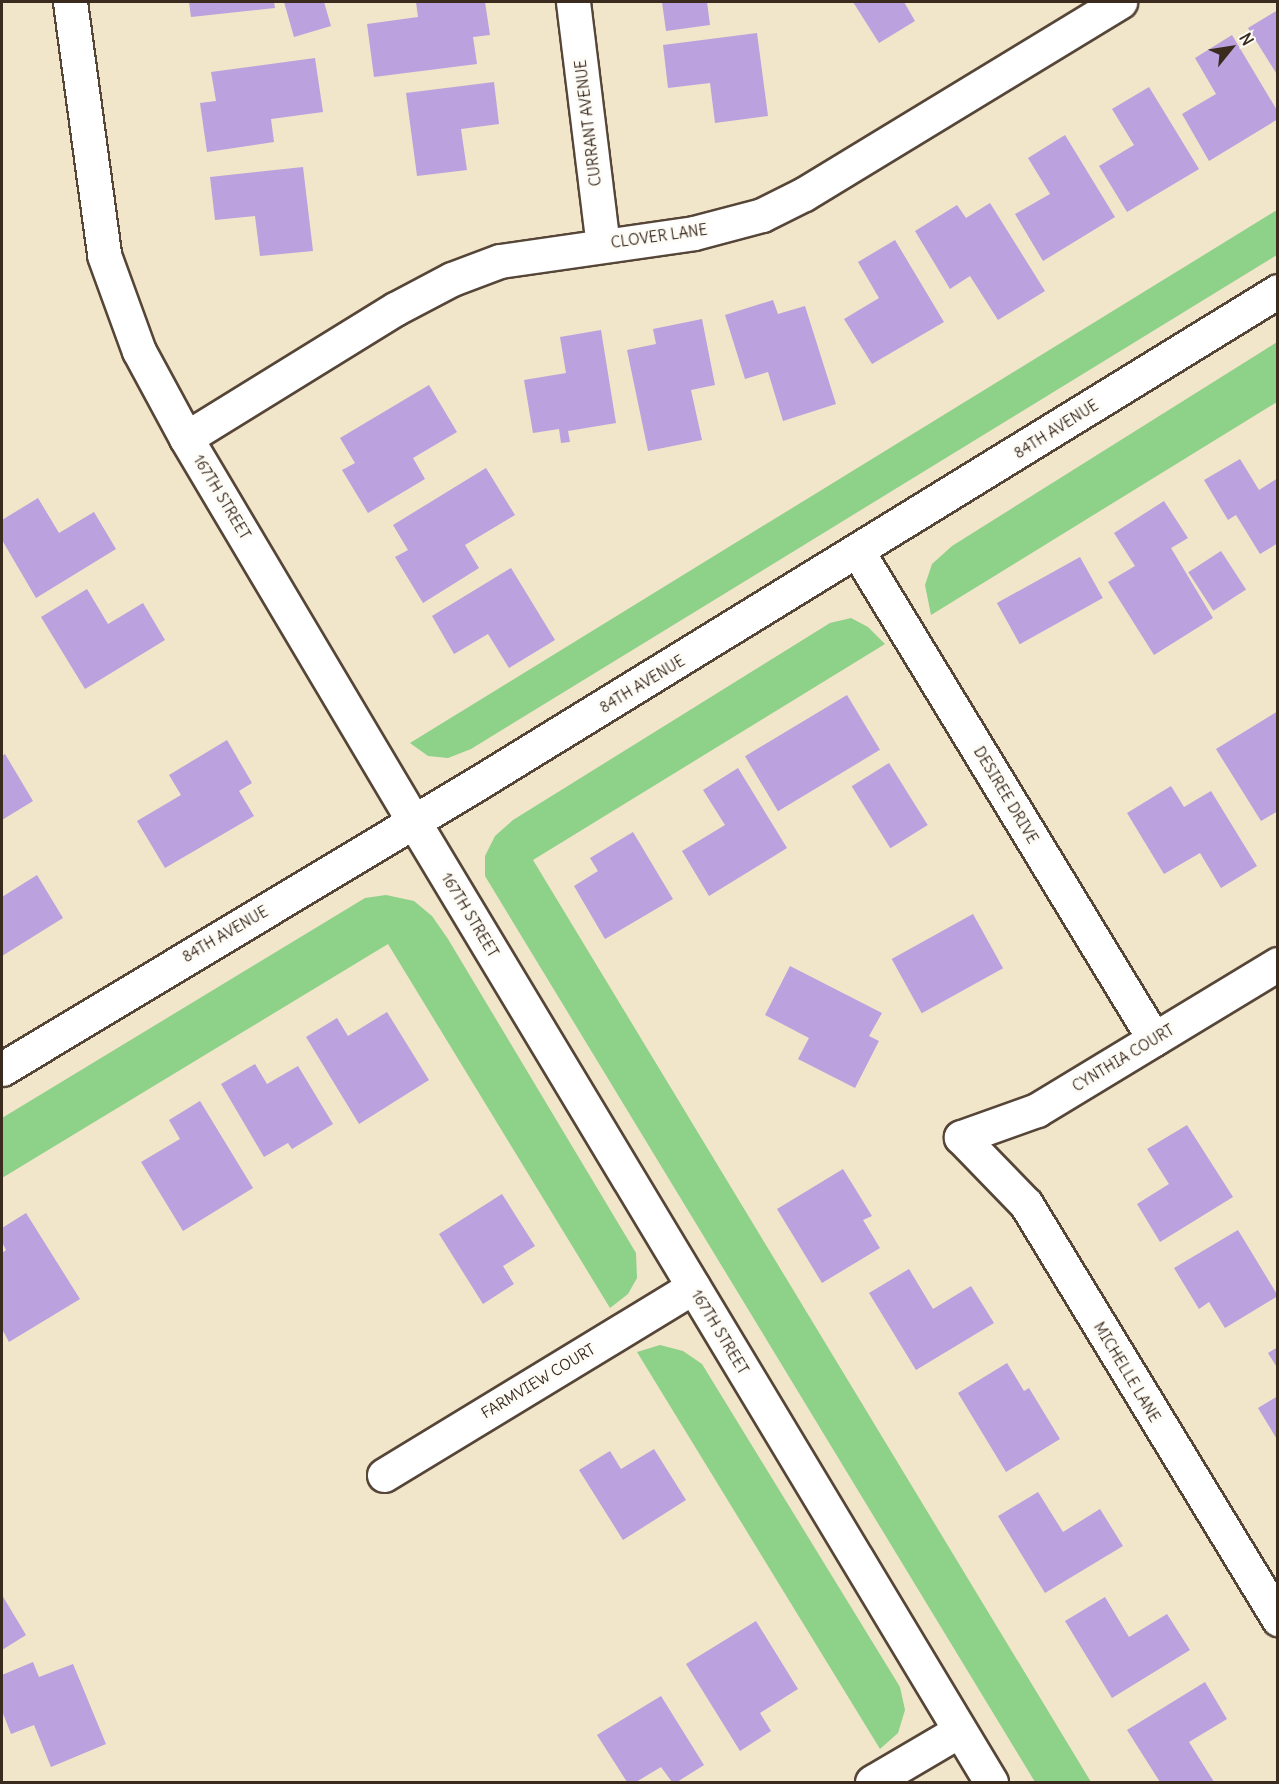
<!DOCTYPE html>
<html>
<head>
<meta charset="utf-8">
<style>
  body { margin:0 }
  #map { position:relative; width:1279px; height:1784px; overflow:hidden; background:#f1e5ca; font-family:Delius,sans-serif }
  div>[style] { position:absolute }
  .green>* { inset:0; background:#8ed189 }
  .building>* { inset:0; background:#bba1de; transform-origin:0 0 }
  .roads { filter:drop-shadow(2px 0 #564638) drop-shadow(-2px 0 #564638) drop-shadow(0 2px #564638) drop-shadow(0 -2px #564638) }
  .minor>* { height:33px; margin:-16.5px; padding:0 16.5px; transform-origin:16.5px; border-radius:16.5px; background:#fff }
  span { translate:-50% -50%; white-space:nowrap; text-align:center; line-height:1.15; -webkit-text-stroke:6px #fdfcf7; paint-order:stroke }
  .street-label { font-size:15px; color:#3b2a1e }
  .frame { position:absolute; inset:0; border:3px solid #3b2a1e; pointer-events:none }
  .north { position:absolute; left:1201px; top:18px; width:60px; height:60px; -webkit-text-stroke:4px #fdfcf7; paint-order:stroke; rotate:60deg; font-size:16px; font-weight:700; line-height:24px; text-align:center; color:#3b2a1e }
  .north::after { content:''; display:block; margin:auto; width:21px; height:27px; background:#3b2a1e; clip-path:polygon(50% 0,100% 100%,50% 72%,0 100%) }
</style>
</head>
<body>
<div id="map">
  <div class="green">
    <div style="clip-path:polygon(1277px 210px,1277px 255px,471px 749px,448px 758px,428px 756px,410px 743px)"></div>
    <div style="clip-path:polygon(1277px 342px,1277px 402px,931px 615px,925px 585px,932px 564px,952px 546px)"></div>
    <div style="clip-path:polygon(851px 618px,868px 627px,885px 644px,533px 860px,1091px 1782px,1035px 1782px,485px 876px,485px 856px,495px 836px,513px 820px,830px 623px)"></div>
    <div style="clip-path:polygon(386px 895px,414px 901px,432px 916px,448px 939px,636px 1253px,637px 1278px,628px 1294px,610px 1308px,388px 944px,2px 1178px,2px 1118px,365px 898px)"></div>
    <div style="clip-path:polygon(660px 1345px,683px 1351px,702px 1364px,900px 1687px,905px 1710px,898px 1733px,880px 1749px,637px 1352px)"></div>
  </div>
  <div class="building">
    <div style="clip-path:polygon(189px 2px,274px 2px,275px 8px,191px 17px)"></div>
    <div style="clip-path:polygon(284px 2px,324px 2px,331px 26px,294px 37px)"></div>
    <div style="clip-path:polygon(416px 2px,485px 2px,490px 35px,473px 37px,477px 64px,374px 77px,367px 24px,418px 17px)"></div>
    <div style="clip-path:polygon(662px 2px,707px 2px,710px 25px,666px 31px)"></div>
    <div style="clip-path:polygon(853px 2px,904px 2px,915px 21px,879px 43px)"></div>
    <div style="clip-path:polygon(1278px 10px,1278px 76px,1248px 28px)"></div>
    <div style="clip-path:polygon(757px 33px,768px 116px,715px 123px,710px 83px,668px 88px,663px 45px)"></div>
    <div style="clip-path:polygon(1232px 35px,1278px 112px,1278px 119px,1209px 161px,1182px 114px,1216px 94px,1195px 58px)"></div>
    <div style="clip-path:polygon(315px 58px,323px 112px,271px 119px,274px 142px,207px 152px,200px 103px,216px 101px,211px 72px)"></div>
    <div style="clip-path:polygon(494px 82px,499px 124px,461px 129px,467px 170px,417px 176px,406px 93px)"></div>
    <div style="clip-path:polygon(1149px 87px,1199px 169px,1127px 212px,1099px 166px,1134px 145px,1112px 109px)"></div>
    <div style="clip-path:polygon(1065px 135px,1115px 217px,1043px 261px,1015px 214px,1050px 194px,1028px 158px)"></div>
    <div style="clip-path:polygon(303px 167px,313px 251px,260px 256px,255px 216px,215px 220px,210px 177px)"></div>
    <div style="clip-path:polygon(990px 203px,1045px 291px,998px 320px,970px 276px,950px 289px,915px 231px,957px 205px,966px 218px)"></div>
    <div style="clip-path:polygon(895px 240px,944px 322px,872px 364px,844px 319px,879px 298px,858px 262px)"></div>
    <div style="clip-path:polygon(773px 300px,778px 314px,805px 306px,836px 404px,783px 421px,768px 372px,745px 379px,725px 315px)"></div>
    <div style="clip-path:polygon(702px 319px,715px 385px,691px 390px,702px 440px,648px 451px,627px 350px,656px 344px,653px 329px)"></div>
    <div style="clip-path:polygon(601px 330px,616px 423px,568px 431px,570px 442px,561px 443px,559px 429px,533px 433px,524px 380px,566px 373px,560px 337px)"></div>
    <div style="clip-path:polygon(429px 385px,457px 432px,413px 458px,425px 479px,368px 513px,342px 470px,355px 463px,340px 438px)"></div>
    <div style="clip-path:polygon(1240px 459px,1259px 490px,1278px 478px,1278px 543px,1260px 554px,1236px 515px,1228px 520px,1204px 480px)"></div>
    <div style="clip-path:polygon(486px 468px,515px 515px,465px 545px,479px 568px,423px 603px,395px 557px,408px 550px,393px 525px)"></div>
    <div style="clip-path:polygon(38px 498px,59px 533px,94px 512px,116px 549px,36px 598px,2px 540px,2px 520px)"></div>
    <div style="clip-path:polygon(1164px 501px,1188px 538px,1171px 548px,1213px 618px,1154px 655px,1108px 582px,1135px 566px,1114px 533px)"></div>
    <div style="left:1221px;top:551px;width:46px;height:39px;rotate:57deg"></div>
    <div style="left:1080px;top:557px;width:47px;height:95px;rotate:61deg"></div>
    <div style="clip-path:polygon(511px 568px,555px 640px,509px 668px,488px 634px,454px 654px,432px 616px)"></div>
    <div style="clip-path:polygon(87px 589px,108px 624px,143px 603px,165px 640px,85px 689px,41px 617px)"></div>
    <div style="left:847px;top:695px;width:64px;height:119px;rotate:59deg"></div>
    <div style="clip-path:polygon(1278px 711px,1278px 811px,1261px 821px,1216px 749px)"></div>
    <div style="clip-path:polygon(227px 740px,252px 783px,239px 791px,254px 816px,165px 868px,137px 821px,181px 795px,169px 775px)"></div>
    <div style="clip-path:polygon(5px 754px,33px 801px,2px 820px,2px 756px)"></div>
    <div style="left:889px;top:763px;width:73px;height:44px;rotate:58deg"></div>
    <div style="clip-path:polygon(738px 768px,787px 848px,709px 896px,682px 851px,725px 825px,703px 790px)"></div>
    <div style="clip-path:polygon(1171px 786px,1184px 807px,1211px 791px,1257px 866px,1221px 888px,1200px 853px,1164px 874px,1127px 813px)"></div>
    <div style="clip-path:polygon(633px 832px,673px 899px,605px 939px,574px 886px,598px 871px,590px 858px)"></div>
    <div style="clip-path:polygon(37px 875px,63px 918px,2px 956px,2px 897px)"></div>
    <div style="left:973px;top:914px;width:62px;height:93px;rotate:61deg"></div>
    <div style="clip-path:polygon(790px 966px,882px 1013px,869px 1036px,879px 1041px,855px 1088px,798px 1059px,809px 1038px,765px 1015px)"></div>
    <div style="clip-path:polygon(387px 1012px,429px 1080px,359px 1124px,306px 1037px,337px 1018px,348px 1036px)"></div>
    <div style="clip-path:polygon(255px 1064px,267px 1084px,298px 1066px,333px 1124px,292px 1149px,288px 1143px,264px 1157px,221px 1084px)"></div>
    <div style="clip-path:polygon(200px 1101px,253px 1188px,183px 1231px,141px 1162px,180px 1139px,169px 1120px)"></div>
    <div style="clip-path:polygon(1187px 1125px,1233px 1197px,1160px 1242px,1137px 1204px,1169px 1184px,1147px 1149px)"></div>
    <div style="clip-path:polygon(843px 1169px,872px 1216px,863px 1220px,880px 1248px,822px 1283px,777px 1209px)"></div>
    <div style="clip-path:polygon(502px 1194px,535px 1246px,503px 1266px,514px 1284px,483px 1304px,439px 1234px)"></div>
    <div style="clip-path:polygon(26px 1213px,80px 1299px,9px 1342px,2px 1329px,2px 1253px,6px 1250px,2px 1242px,2px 1228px)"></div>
    <div style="clip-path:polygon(1238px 1230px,1278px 1296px,1225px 1328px,1209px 1302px,1199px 1309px,1174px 1268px)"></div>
    <div style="clip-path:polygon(909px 1269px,933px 1309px,971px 1286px,994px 1323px,916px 1370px,869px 1293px)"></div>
    <div style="clip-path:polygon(1278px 1347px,1278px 1369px,1268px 1353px)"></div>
    <div style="clip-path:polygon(1007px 1363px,1024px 1391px,1029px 1388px,1060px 1439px,1006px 1472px,958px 1393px)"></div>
    <div style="clip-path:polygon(1278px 1396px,1278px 1441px,1258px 1408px)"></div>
    <div style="clip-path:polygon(654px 1449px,686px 1500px,623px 1540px,579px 1470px,610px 1451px,621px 1469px)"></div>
    <div style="clip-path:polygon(1038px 1492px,1063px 1532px,1100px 1509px,1123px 1546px,1045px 1593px,998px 1516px)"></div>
    <div style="clip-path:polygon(2px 1595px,26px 1635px,2px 1650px)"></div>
    <div style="clip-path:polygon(1105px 1597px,1129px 1637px,1167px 1614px,1190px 1650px,1112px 1698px,1065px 1621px)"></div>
    <div style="clip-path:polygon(756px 1621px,798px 1689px,760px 1713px,771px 1731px,740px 1751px,686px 1664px)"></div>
    <div style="clip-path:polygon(33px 1662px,39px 1677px,73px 1664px,106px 1744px,51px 1767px,34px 1725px,11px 1734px,2px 1711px,2px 1675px)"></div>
    <div style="clip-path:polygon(1205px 1682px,1227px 1719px,1189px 1742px,1214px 1782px,1160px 1782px,1127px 1730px)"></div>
    <div style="clip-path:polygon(661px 1696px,704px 1765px,677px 1782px,672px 1782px,661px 1767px,636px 1782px,627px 1782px,597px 1735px)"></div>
  </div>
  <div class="roads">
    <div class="minor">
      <div style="left:70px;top:2px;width:255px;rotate:82.3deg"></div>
      <div style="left:104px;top:255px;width:102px;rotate:70deg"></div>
      <div style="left:139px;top:351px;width:99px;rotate:61.6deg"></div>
      <div style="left:186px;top:438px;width:447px;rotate:59.3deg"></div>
      <div style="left:414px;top:822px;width:1120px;rotate:58.99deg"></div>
      <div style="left:573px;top:2px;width:245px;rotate:83deg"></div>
      <div style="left:186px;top:438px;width:246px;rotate:-31.7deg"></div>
      <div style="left:395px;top:309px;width:64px;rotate:-27.8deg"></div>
      <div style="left:452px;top:279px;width:51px;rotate:-20.6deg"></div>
      <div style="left:500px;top:261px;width:196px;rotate:-8.2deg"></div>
      <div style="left:694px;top:233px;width:70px;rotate:-14.8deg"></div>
      <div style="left:762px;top:215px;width:47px;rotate:-26.6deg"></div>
      <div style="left:804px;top:194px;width:370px;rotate:-31.3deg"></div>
      <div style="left:858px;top:552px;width:570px;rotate:58.71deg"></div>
      <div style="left:1278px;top:964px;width:282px;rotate:148.8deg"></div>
      <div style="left:1037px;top:1110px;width:81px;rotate:160.4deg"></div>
      <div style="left:961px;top:1137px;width:93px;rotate:45.9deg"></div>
      <div style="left:1026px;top:1204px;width:486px;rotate:58.7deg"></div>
      <div style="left:2px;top:1069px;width:555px;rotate:-31deg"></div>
      <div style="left:478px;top:783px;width:939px;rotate:-31.59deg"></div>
      <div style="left:384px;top:1475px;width:362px;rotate:-31.3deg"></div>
      <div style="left:872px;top:1782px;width:101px;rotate:-30.4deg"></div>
    </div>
  </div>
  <div class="street-label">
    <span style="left:588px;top:123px;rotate:-97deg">CURRANT AVENUE</span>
    <span style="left:659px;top:236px;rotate:-8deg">CLOVER LANE</span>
    <span style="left:1056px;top:429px;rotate:-32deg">84TH AVENUE</span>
    <span style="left:222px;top:497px;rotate:59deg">167TH STREET</span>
    <span style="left:642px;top:684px;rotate:-31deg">84TH AVENUE</span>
    <span style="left:1006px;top:795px;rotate:59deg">DESIREE DRIVE</span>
    <span style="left:470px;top:915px;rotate:59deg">167TH STREET</span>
    <span style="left:225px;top:934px;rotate:-30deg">84TH AVENUE</span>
    <span style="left:1123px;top:1058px;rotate:-31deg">CYNTHIA COURT</span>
    <span style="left:720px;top:1332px;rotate:59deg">167TH STREET</span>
    <span style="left:1127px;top:1372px;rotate:59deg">MICHELLE LANE</span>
    <span style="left:538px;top:1381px;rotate:-31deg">FARMVIEW COURT</span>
  </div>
  <div class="frame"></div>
  <div class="north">N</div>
</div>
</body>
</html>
